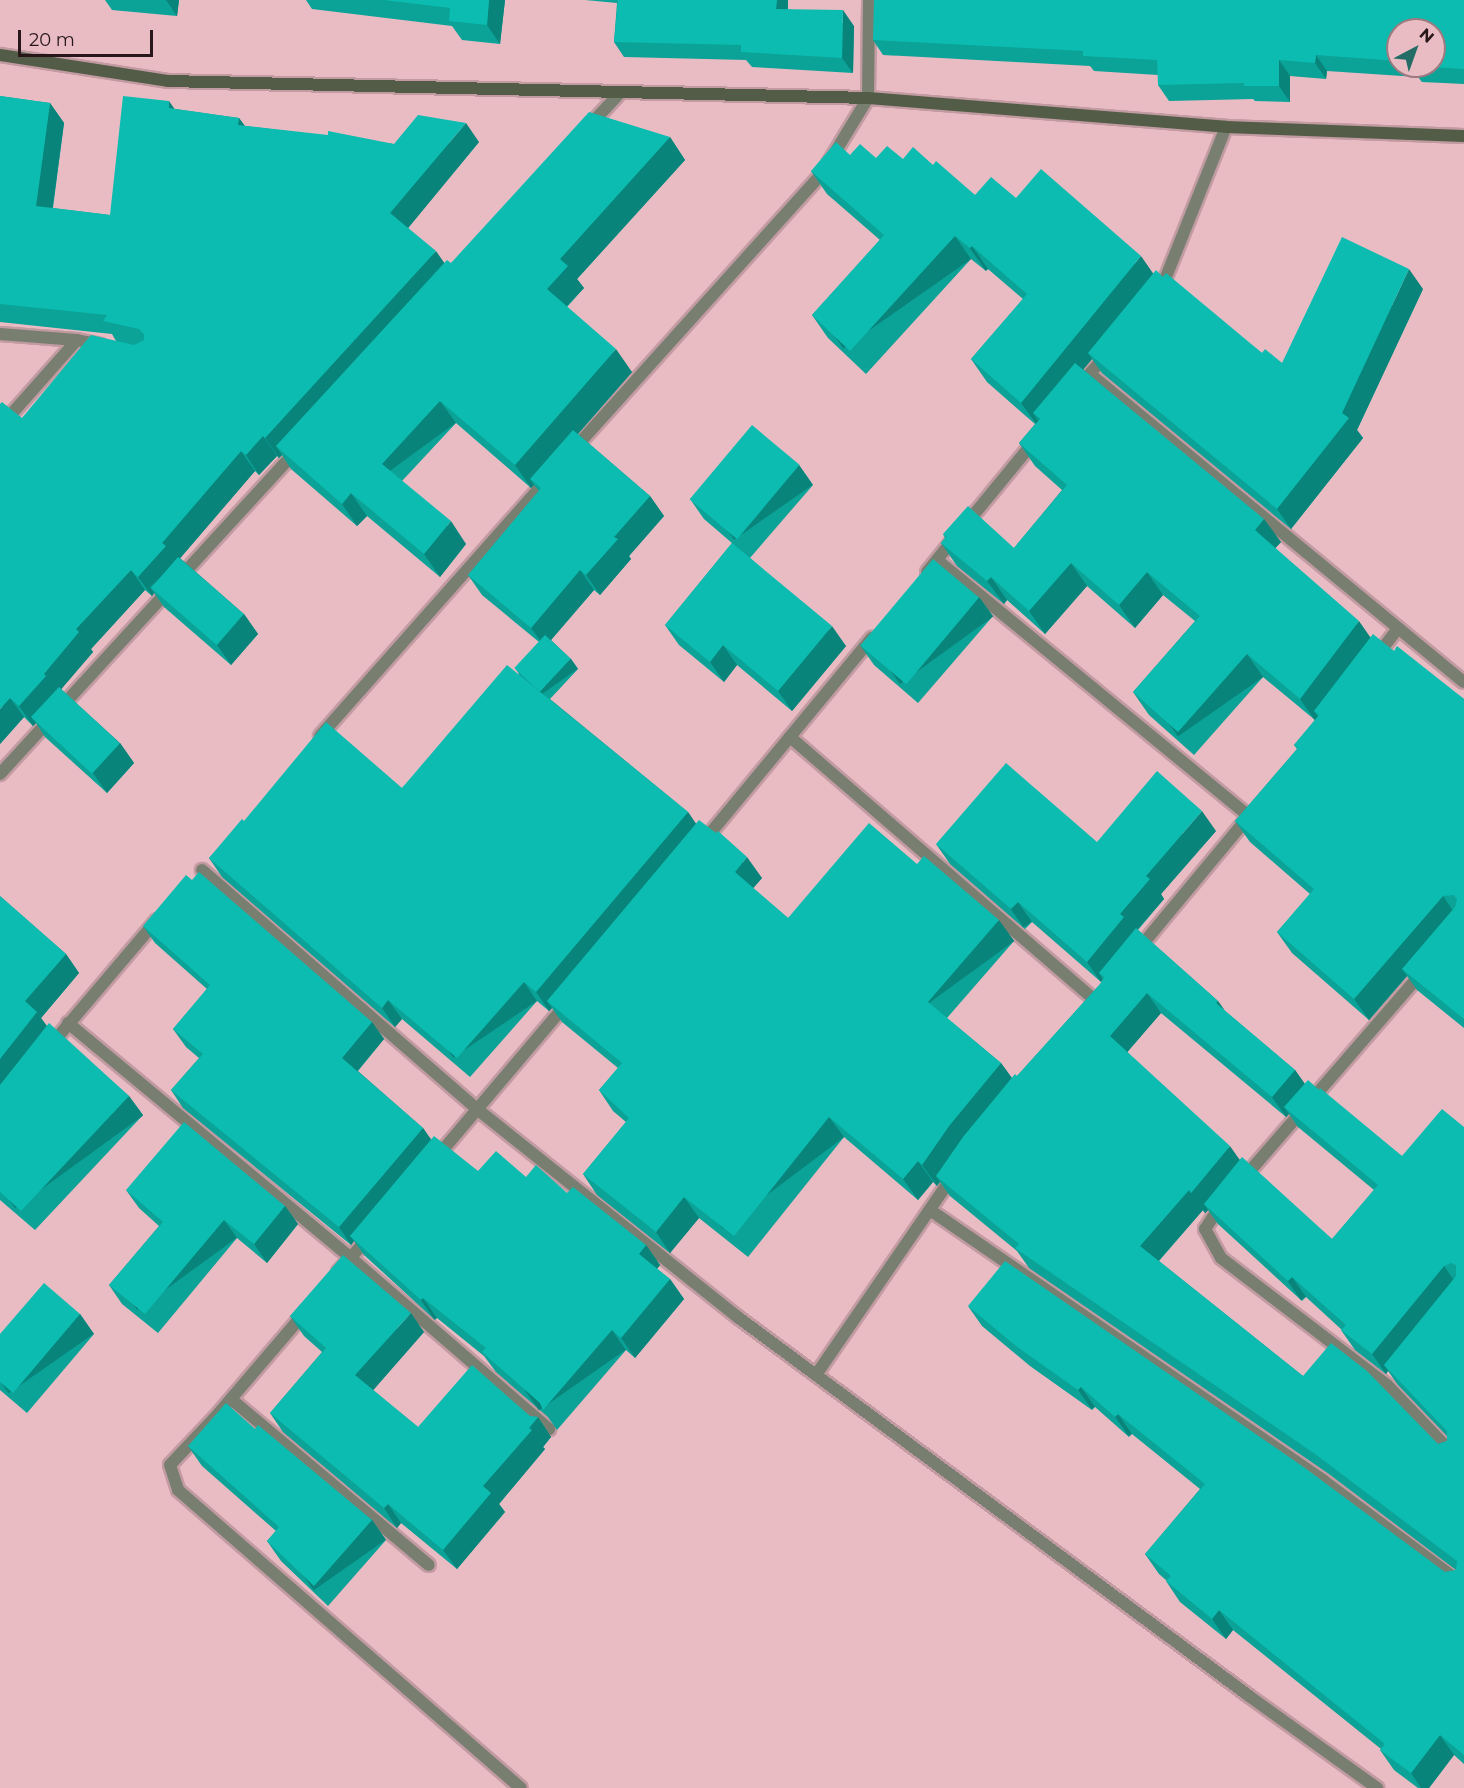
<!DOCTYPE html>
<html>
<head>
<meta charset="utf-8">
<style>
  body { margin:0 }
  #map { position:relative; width:1464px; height:1788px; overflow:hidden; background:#e9bcc4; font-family:Montserrat,sans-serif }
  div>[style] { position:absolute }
  .roads { filter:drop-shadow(2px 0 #c29ba2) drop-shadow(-2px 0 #c29ba2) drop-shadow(0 2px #c29ba2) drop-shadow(0 -2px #c29ba2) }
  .street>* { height:12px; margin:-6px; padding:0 6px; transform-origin:6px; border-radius:6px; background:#787f70 }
  .secondary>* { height:12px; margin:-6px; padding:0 6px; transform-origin:6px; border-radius:6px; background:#525c46 }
  .wall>* { inset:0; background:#0ba297 }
  .shaded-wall>* { inset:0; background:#09847b; transform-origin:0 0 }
  .building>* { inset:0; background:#0dbcb0; transform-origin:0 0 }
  span { translate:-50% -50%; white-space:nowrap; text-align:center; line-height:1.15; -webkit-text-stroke:6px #e9bcc4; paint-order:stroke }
  .north { position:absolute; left:1386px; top:18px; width:60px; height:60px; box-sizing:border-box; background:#e9bcc4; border:2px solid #9b7a80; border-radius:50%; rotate:41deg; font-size:16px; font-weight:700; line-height:24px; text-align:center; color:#27171a }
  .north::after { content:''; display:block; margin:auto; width:21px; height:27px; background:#246d66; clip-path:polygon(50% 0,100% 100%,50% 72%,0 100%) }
  .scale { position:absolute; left:18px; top:30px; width:135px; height:27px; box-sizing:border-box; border:3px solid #27171a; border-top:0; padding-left:8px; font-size:18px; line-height:21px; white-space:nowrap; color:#27171a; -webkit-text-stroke:4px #e9bcc4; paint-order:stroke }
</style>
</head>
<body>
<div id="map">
  <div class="roads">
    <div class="street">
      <div style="left:590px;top:125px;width:42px;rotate:-46.9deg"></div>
      <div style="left:1162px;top:287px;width:172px;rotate:-68.2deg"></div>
      <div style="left:0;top:334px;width:77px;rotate:4.5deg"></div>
      <div style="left:77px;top:340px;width:24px;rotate:12deg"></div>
      <div style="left:1090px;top:374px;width:484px;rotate:39.5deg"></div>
      <div style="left:1079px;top:386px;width:43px;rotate:-48.8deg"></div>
      <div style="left:0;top:427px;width:116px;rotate:-48.5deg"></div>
      <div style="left:574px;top:449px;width:372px;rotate:-48deg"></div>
      <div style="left:823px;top:172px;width:87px;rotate:-58.7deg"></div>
      <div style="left:868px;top:98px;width:98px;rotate:-89.4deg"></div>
      <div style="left:967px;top:523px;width:109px;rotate:-50.6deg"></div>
      <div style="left:937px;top:560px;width:404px;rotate:39.4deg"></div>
      <div style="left:927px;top:572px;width:46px;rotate:-51.1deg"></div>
      <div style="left:1377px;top:656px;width:35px;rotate:-53deg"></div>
      <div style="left:320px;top:736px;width:346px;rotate:-48.5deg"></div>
      <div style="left:790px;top:737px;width:403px;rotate:40.8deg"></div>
      <div style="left:0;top:774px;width:440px;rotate:-47.5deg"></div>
      <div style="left:703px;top:842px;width:265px;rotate:-50.4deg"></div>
      <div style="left:202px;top:870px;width:364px;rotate:41deg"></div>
      <div style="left:477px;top:1109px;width:335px;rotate:38.6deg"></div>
      <div style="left:739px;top:1318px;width:635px;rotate:36.54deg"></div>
      <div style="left:1249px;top:1696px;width:158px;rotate:35.7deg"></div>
      <div style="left:1137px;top:951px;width:177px;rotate:-50.3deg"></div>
      <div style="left:68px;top:1023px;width:368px;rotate:39.7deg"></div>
      <div style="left:351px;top:1258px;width:262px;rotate:40.8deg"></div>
      <div style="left:50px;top:1046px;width:165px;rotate:-49.7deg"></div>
      <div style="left:436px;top:1158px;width:204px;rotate:-49.8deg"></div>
      <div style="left:1243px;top:1179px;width:274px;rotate:-49.1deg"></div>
      <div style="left:1222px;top:1203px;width:31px;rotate:123deg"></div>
      <div style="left:1205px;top:1229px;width:33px;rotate:61deg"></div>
      <div style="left:1221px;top:1258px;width:209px;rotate:37.4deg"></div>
      <div style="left:1387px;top:1385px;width:94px;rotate:46.3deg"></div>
      <div style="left:930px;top:1210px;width:478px;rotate:34.5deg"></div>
      <div style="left:1324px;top:1481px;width:174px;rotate:36.6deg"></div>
      <div style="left:338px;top:1272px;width:45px;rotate:-48.6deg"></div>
      <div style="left:306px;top:1311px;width:134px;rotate:130.5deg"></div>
      <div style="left:219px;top:1413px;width:71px;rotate:133.3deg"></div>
      <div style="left:170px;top:1465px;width:26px;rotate:72deg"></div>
      <div style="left:178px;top:1490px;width:454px;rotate:41deg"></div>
      <div style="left:816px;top:1375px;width:242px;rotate:-55.5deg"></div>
      <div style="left:231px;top:1399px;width:258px;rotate:40deg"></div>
    </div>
    <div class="secondary">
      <div style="left:0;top:55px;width:170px;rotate:8.8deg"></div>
      <div style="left:168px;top:81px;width:700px;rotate:1.39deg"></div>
      <div style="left:868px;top:98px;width:359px;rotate:4.6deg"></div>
      <div style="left:1226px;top:127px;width:238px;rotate:2.2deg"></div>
    </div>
  </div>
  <div class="wall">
    <div style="clip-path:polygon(105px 0,179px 0,177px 16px,112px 10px)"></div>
    <div style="clip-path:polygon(306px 0,505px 0,500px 44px,462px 40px,452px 26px,312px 9px)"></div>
    <div style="clip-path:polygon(585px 0,788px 0,788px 9px,854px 26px,853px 73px,752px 67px,746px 60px,624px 57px,614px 42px,617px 3px)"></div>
    <div style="clip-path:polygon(evenodd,1464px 0,1464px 84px,1422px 82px,1418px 77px,1327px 71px,1326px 79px,1290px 76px,1290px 102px,1255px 101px,1253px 99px,1169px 101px,1158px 85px,1158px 75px,1094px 71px,1090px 66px,883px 55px,873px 40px,1464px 0,1398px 30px,1434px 66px,1398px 66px,1398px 30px)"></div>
    <div style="clip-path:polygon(evenodd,0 96px,50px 103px,64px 123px,53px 208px,110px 215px,175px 109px,239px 118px,245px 126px,394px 144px,479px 142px,408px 228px,444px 263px,451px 263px,670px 137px,685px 160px,577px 279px,584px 288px,567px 307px,632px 372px,578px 434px,650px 496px,664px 516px,629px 556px,631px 559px,600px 595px,594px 590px,551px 640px,571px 659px,578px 669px,550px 699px,688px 812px,696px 824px,762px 878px,753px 888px,788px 918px,917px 864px,1014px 941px,947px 1018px,1001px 1063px,1012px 1078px,1017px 1076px,1101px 983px,1103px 979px,1101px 982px,1032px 922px,1025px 929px,950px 864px,936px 844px,1097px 842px,1216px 831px,1161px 894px,1164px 899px,1138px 930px,1218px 1001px,1225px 1011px,1295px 1070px,1305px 1084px,1402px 1156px,1464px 1127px,1464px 1764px,1454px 1755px,1429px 1788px,1418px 1788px,1394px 1770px,1380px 1750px,1381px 1749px,1233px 1630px,1226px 1639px,1180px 1602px,1166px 1581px,1167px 1581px,1159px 1574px,1145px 1554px,1200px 1489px,1132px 1434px,1129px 1437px,1095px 1407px,1092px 1410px,1030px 1366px,982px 1326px,968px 1306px,1445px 1572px,1456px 1570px,1329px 1474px,1029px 1268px,1017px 1251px,950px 1196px,940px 1182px,937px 1186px,933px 1182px,918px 1200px,844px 1137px,748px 1257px,699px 1218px,670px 1253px,597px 1195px,583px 1174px,626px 1122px,613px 1111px,599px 1090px,618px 1068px,562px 1022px,552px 1008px,549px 1011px,537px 1001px,470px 1077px,402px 1019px,395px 1027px,222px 877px,209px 858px,244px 821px,402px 788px,519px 674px,515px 668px,539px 642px,482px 595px,468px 575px,539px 491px,534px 485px,531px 488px,456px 423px,402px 481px,466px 544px,440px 577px,367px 516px,357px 526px,291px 469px,282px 455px,279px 458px,277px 456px,259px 475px,255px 471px,180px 558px,244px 614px,258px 634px,231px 665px,164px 607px,154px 593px,152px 596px,145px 590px,91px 649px,93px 652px,61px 689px,120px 743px,134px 763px,107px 793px,45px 737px,36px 723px,33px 726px,24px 717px,0 744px,22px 418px,116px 341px,112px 334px,0 322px,0 96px,1161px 1013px,1286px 1117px,1289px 1114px,1298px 1127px,1374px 1190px,1332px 1239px,1240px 1160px,1127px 1052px,1161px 1013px,0 96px,1203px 1210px,1205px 1213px,1208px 1210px,1218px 1224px,1302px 1301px,1306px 1297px,1342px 1330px,1341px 1330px,1355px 1350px,1386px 1374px,1388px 1371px,1398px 1385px,1447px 1436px,1447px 1441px,1438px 1444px,1303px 1376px,1159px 1261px,1203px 1210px)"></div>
    <div style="clip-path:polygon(850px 155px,876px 158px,903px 159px,933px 165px,975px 195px,1016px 198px,1153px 274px,1163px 277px,1262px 353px,1282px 363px,1423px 289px,1357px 430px,1363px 438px,1291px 529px,1102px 373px,1092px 359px,1083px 369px,1281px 542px,1275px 548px,1370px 637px,1394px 651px,1464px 699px,1464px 1028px,1417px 990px,1407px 976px,1369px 1020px,1292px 953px,1277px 932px,1310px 894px,1250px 842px,1235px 821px,1297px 749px,1294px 745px,1315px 720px,1263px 677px,1194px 755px,1149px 715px,1133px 692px,1195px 621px,1163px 595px,1135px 628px,1087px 586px,1045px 634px,1007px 600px,1004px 604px,957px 566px,941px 543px,945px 538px,943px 534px,1014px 548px,1062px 490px,1035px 466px,1019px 443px,1035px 424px,987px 382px,971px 359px,1023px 299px,988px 269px,986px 271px,971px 259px,866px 374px,828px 338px,812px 315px,880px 240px,827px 194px,811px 171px)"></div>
    <div style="clip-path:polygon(799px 465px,813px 485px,750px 558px,846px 646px,792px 711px,737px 665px,724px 682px,679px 645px,665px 625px,732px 543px,704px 519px,690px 499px)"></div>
    <div style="clip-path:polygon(979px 597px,993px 616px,918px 703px,874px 665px,860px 645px)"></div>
    <div style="clip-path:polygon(0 896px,66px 954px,79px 973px,41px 1018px,47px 1026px,129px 1096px,143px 1115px,35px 1230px,0 1200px)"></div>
    <div style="clip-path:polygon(143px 926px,372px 1022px,384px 1039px,358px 1071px,423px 1128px,431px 1140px,478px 1171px,526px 1177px,567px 1193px,646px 1245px,660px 1265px,657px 1269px,670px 1279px,684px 1299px,635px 1358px,626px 1350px,557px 1430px,548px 1417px,496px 1372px,484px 1356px,437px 1318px,435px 1320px,364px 1255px,354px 1241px,351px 1245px,183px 1108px,171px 1090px,199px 1058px,186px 1047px,173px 1029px,207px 989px,155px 943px)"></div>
    <div style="clip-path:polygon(126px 1190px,285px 1206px,298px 1224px,267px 1263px,237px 1238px,158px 1333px,122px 1304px,109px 1285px,159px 1226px,139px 1208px)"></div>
    <div style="clip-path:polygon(80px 1314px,94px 1334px,27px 1413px,0 1390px,0 1334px)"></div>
    <div style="clip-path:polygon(290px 1316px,424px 1332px,373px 1390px,418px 1427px,530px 1416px,538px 1417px,551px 1437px,543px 1447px,545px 1449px,499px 1504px,505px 1512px,457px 1569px,401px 1523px,397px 1528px,283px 1432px,270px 1413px,322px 1352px,304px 1336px)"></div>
    <div style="clip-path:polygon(255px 1429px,372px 1520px,386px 1540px,328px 1606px,281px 1561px,267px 1541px,276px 1531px,202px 1466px,188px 1446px)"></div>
  </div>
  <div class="shaded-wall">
    <div style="clip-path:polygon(166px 0,179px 0,177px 16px)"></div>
    <div style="clip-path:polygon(489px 0,505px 0,500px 44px,487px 25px)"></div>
    <div style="clip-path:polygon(777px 0,788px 0,787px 25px,776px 9px)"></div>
    <div style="clip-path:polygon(843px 10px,854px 26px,853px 73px,842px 58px)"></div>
    <div style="clip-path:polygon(1316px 55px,1327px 71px,1326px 79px,1315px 63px)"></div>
    <div style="clip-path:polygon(1279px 60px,1290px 76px,1290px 102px,1279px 86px)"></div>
    <div style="clip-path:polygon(169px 101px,183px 121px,169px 108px)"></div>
    <div style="clip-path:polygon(50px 103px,64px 123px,50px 226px,36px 206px)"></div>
    <div style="clip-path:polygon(239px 118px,253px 138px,238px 125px)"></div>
    <div style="clip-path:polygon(466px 123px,479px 142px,404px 233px,390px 213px)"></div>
    <div style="clip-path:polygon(670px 137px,685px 160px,577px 279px,584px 288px,562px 311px,547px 289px,560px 259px)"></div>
    <div style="left:955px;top:236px;width:28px;height:156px;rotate:55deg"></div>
    <div style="left:972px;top:246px;width:28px;height:3px;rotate:55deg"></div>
    <div style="clip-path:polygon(436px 251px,450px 271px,276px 446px,282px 455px,279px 458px,265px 438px)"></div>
    <div style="clip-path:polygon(1141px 256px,1157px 279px,1088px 353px,1092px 359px,1041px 421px,1033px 413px,1039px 422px,1037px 425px,1021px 403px)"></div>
    <div style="clip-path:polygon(1409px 269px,1423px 289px,1357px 430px,1363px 438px,1291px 529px,1277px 509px,1342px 413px)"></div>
    <div style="clip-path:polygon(616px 349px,632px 372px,535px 483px,530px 479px,534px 485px,531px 488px,515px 465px)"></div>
    <div style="left:440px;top:401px;width:27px;height:86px;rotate:54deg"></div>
    <div style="clip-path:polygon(263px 436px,277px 456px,259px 475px,246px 455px)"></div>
    <div style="clip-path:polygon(241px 451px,255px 471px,177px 562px,150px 587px,154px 593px,152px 596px,138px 577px,162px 543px)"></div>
    <div style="left:799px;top:465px;width:24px;height:96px;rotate:55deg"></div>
    <div style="clip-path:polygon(351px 493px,367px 516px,357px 526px,342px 504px)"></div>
    <div style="clip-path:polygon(650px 496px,664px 516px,629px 556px,631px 559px,600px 595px,586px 575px,614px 537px)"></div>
    <div style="clip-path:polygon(1264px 519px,1281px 542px,1271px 553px,1255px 530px)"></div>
    <div style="clip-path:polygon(451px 521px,466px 544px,440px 577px,424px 554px)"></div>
    <div style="clip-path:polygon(1071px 563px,1087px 586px,1045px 634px,1029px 611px)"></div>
    <div style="clip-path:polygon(131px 570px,145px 590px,91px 649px,93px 652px,58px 693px,31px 717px,36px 723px,33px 726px,19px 706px,76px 629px)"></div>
    <div style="clip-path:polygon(580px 570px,594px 590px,545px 647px,531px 628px)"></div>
    <div style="clip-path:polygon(1147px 572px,1163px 595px,1135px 628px,1119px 605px)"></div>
    <div style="clip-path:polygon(991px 577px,1007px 600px,1004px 604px,987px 581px)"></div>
    <div style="left:979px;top:597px;width:24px;height:115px;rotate:54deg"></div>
    <div style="clip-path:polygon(244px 614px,258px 634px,231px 665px,217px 645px)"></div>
    <div style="clip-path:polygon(1359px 621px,1375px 644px,1314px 711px,1319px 718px,1316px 722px,1300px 699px)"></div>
    <div style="clip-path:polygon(832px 626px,846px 646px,792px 711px,778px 691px)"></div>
    <div style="clip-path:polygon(723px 645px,737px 665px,724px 682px,710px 662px)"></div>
    <div style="left:1247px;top:654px;width:28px;height:104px;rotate:55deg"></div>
    <div style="left:571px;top:659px;width:12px;height:45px;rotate:55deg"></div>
    <div style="clip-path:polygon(10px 698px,24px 717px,0 744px,0 709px)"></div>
    <div style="clip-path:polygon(120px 743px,134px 763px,107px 793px,93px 773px)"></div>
    <div style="clip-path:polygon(1202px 811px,1216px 831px,1161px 894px,1164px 899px,1099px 973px,1103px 979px,1101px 982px,1087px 962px,1146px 876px)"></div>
    <div style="clip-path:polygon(688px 812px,701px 831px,547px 1001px,552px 1008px,549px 1011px,536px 992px)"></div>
    <div style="clip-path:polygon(747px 857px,762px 878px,749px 893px,735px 872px)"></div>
    <div style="clip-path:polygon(1443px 896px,1458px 918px,1402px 969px,1407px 976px,1369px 1020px,1354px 999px)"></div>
    <div style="left:1018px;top:902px;width:24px;height:10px;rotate:55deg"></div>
    <div style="left:999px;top:920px;width:26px;height:108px;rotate:54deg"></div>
    <div style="clip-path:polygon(66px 954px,79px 973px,41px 1018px,51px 1032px,0 1095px,0 1059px,25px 1001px)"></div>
    <div style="left:524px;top:982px;width:23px;height:101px;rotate:56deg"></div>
    <div style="clip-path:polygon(1147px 993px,1161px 1013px,1124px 1056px,1110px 1036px)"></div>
    <div style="clip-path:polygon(388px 1000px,402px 1019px,395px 1027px,382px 1008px)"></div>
    <div style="clip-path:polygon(1218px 1001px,1232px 1021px,1216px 1003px)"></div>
    <div style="clip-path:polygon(372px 1022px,384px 1039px,354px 1075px,342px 1058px)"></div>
    <div style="clip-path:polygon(1001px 1063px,1016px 1084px,936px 1176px,940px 1182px,937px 1186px,922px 1165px,949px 1126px)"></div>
    <div style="clip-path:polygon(1295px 1070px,1309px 1090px,1284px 1107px,1289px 1114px,1286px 1117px,1272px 1097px)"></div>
    <div style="left:129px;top:1096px;width:24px;height:158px;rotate:54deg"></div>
    <div style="left:829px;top:1117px;width:25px;height:152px;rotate:53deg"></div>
    <div style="clip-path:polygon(423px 1128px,435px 1145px,350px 1236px,354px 1241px,351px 1245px,339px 1227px)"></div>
    <div style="clip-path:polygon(1230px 1146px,1244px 1166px,1204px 1204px,1208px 1210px,1205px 1213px,1191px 1193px)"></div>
    <div style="clip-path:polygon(918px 1161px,933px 1182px,918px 1200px,903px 1179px)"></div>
    <div style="clip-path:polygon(1189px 1190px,1203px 1210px,1154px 1266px,1140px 1246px)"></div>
    <div style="clip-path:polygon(684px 1197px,699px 1218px,670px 1253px,656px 1232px)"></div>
    <div style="clip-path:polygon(285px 1206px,298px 1224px,267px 1263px,254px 1244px)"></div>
    <div style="left:224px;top:1220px;width:22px;height:123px;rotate:54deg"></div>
    <div style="clip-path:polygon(646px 1245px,660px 1265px,653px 1274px,639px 1254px)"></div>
    <div style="clip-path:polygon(1444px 1266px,1458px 1286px,1384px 1365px,1388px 1371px,1386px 1374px,1372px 1354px)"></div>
    <div style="left:1292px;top:1277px;width:24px;height:6px;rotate:55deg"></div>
    <div style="clip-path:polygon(670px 1279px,684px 1299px,635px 1358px,621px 1338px)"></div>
    <div style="left:423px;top:1298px;width:24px;height:3px;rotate:55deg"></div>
    <div style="clip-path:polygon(411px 1313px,424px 1332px,369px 1395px,355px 1375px)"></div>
    <div style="left:80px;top:1314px;width:24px;height:104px;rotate:55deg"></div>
    <div style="left:612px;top:1330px;width:24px;height:106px;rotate:55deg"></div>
    <div style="left:1081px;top:1387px;width:24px;height:4px;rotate:55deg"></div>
    <div style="left:1118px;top:1414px;width:24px;height:4px;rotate:55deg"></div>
    <div style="clip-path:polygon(538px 1417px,551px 1437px,543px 1447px,545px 1449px,499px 1504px,505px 1512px,457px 1569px,443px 1550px,483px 1486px)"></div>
    <div style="clip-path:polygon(388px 1504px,401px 1523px,397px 1528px,384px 1508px)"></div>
    <div style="left:372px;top:1520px;width:24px;height:88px;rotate:55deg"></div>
    <div style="clip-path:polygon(1219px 1610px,1233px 1630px,1226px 1639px,1212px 1619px)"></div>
    <div style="clip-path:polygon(1440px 1735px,1454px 1755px,1429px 1788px,1421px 1788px,1411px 1773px)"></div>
  </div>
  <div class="building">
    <div style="clip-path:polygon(384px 0,489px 0,487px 25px,449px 21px,450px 8px)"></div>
    <div style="clip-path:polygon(618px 0,777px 0,776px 9px,843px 10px,842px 58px,741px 52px,741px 45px,614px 42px)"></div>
    <div style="clip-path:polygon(874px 0,1464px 0,1464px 69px,1411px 66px,1434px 66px,1434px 30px,1398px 30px,1398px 61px,1316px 55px,1315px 63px,1279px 60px,1279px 86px,1244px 86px,1244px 83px,1158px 85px,1157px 60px,1083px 56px,1083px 51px,873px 40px)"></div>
    <div style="clip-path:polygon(0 96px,50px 103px,36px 206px,110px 215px,123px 96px,169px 101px,169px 108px,239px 118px,238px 125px,328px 135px,328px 131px,394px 144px,418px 115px,466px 123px,390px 213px,436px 251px,265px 438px,263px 436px,246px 455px,241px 451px,162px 543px,166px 546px,138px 577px,131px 570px,76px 629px,79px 632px,44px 674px,46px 676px,19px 706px,10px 698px,0 709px,0 404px,2px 402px,22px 418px,91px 335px,134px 345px,144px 340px,144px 334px,139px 329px,103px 321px,107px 315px,0 304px)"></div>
    <div style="clip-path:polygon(589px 112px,670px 137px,560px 259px,568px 266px,547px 289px,616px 349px,515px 465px,440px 401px,382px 464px,451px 521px,424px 554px,351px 493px,342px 504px,276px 446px,447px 260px,451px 263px)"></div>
    <div style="clip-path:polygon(836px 142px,850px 155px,860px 144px,876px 158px,887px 146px,903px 159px,913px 147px,933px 165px,936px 161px,975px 195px,991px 177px,1016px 198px,1041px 169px,1141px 256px,1021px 403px,971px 359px,1027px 294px,972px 246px,970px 248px,955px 236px,850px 351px,812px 315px,884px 235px,811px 171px)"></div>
    <div style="clip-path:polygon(1342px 237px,1409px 269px,1342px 413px,1349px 418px,1277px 509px,1088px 353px,1156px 270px,1163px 277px,1166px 273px,1262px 353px,1265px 349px,1282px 363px)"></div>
    <div style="clip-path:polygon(1075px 363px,1264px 519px,1255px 530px,1359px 621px,1300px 699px,1247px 654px,1178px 732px,1133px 692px,1200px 616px,1147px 572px,1119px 605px,1071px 563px,1029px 611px,991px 577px,987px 581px,941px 543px,946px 537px,943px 534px,968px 506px,1014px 548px,1067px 485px,1019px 443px,1040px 419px,1033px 413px)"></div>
    <div style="left:752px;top:425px;width:62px;height:97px;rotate:40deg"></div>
    <div style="clip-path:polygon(573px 430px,650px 496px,614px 537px,618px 539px,586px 575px,580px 570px,531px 628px,468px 575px,541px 488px,530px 479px)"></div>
    <div style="clip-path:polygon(732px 543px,832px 626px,778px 691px,723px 645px,710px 662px,665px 625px)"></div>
    <div style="left:178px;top:557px;width:87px;height:41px;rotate:41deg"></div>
    <div style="left:933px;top:559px;width:60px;height:113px;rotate:40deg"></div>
    <div style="clip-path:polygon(1373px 634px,1394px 651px,1397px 646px,1464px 699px,1464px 1019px,1402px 969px,1455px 907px,1457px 900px,1454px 895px,1443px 896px,1354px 999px,1277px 932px,1314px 889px,1235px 821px,1298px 748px,1294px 745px,1319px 715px,1314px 711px)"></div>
    <div style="left:545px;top:635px;width:35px;height:45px;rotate:43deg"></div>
    <div style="clip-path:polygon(507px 665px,688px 812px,536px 992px,524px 982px,457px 1058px,388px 1000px,382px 1008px,209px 858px,242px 819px,244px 821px,326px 722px,402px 788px)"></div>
    <div style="left:59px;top:687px;width:83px;height:41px;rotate:43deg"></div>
    <div style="clip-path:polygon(1006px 763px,1097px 842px,1157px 771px,1202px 811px,1146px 876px,1150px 879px,1120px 914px,1124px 917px,1087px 962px,1018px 902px,1011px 909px,936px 844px)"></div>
    <div style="clip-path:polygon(699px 820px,716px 833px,718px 831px,747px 857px,735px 872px,788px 918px,869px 823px,917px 864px,924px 856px,999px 920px,928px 1002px,1001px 1063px,949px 1126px,922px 1165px,918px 1161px,903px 1179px,829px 1117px,734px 1236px,684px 1197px,656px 1232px,583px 1174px,629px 1118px,599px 1090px,622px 1063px,547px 1001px)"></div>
    <div style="clip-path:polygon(199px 872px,372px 1022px,342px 1058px,423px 1128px,339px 1227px,171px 1090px,203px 1054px,173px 1029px,210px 985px,143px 926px,186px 875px,192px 880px)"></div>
    <div style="clip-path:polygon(0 896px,66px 954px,25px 1001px,37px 1012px,0 1059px)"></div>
    <div style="clip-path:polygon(1136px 928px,1218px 1001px,1216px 1003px,1295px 1070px,1272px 1097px,1147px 993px,1110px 1036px,1230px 1146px,1191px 1193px,1189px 1190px,1140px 1246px,1303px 1376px,1331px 1343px,1367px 1371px,1438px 1444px,1447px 1441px,1447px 1431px,1384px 1365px,1456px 1276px,1456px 1265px,1451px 1263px,1444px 1266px,1372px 1354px,1341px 1330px,1346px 1325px,1292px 1277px,1288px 1281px,1204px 1204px,1242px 1157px,1332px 1239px,1378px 1185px,1284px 1107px,1308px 1080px,1319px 1090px,1320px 1088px,1402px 1156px,1442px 1109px,1464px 1127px,1464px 1755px,1440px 1735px,1411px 1773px,1380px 1750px,1385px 1744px,1219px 1610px,1212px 1619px,1166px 1581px,1171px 1576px,1145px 1554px,1205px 1484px,1118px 1414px,1115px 1417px,1081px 1387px,1078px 1390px,1016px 1346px,968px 1306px,1005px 1261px,1305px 1468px,1445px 1572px,1456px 1570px,1457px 1561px,1315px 1454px,1015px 1248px,1019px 1244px,936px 1176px,963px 1137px,1015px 1074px,1017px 1076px,1101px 983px,1104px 977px,1099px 973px)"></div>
    <div style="clip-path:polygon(49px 1023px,129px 1096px,21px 1211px,0 1192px,0 1085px)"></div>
    <div style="clip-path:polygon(184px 1122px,285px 1206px,254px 1244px,224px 1220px,145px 1314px,109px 1285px,163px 1222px,126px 1190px)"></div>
    <div style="clip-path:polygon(434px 1136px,478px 1171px,496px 1151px,526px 1177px,536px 1165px,567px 1193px,573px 1187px,646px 1245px,639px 1254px,670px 1279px,621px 1338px,612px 1330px,543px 1410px,540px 1403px,482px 1352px,486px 1348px,423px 1298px,421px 1300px,350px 1236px)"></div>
    <div style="clip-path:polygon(343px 1255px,411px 1313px,355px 1375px,418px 1427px,472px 1365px,530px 1416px,538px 1417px,529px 1428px,532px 1430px,483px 1486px,491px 1493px,443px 1550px,388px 1504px,384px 1508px,270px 1413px,326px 1348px,290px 1316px)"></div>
    <div style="clip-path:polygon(44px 1283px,80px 1314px,13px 1393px,0 1382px,0 1334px)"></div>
    <div style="clip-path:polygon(226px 1403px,255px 1429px,258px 1425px,372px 1520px,314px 1586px,267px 1541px,279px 1527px,188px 1446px)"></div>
  </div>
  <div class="north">N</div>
  <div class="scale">20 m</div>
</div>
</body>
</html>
